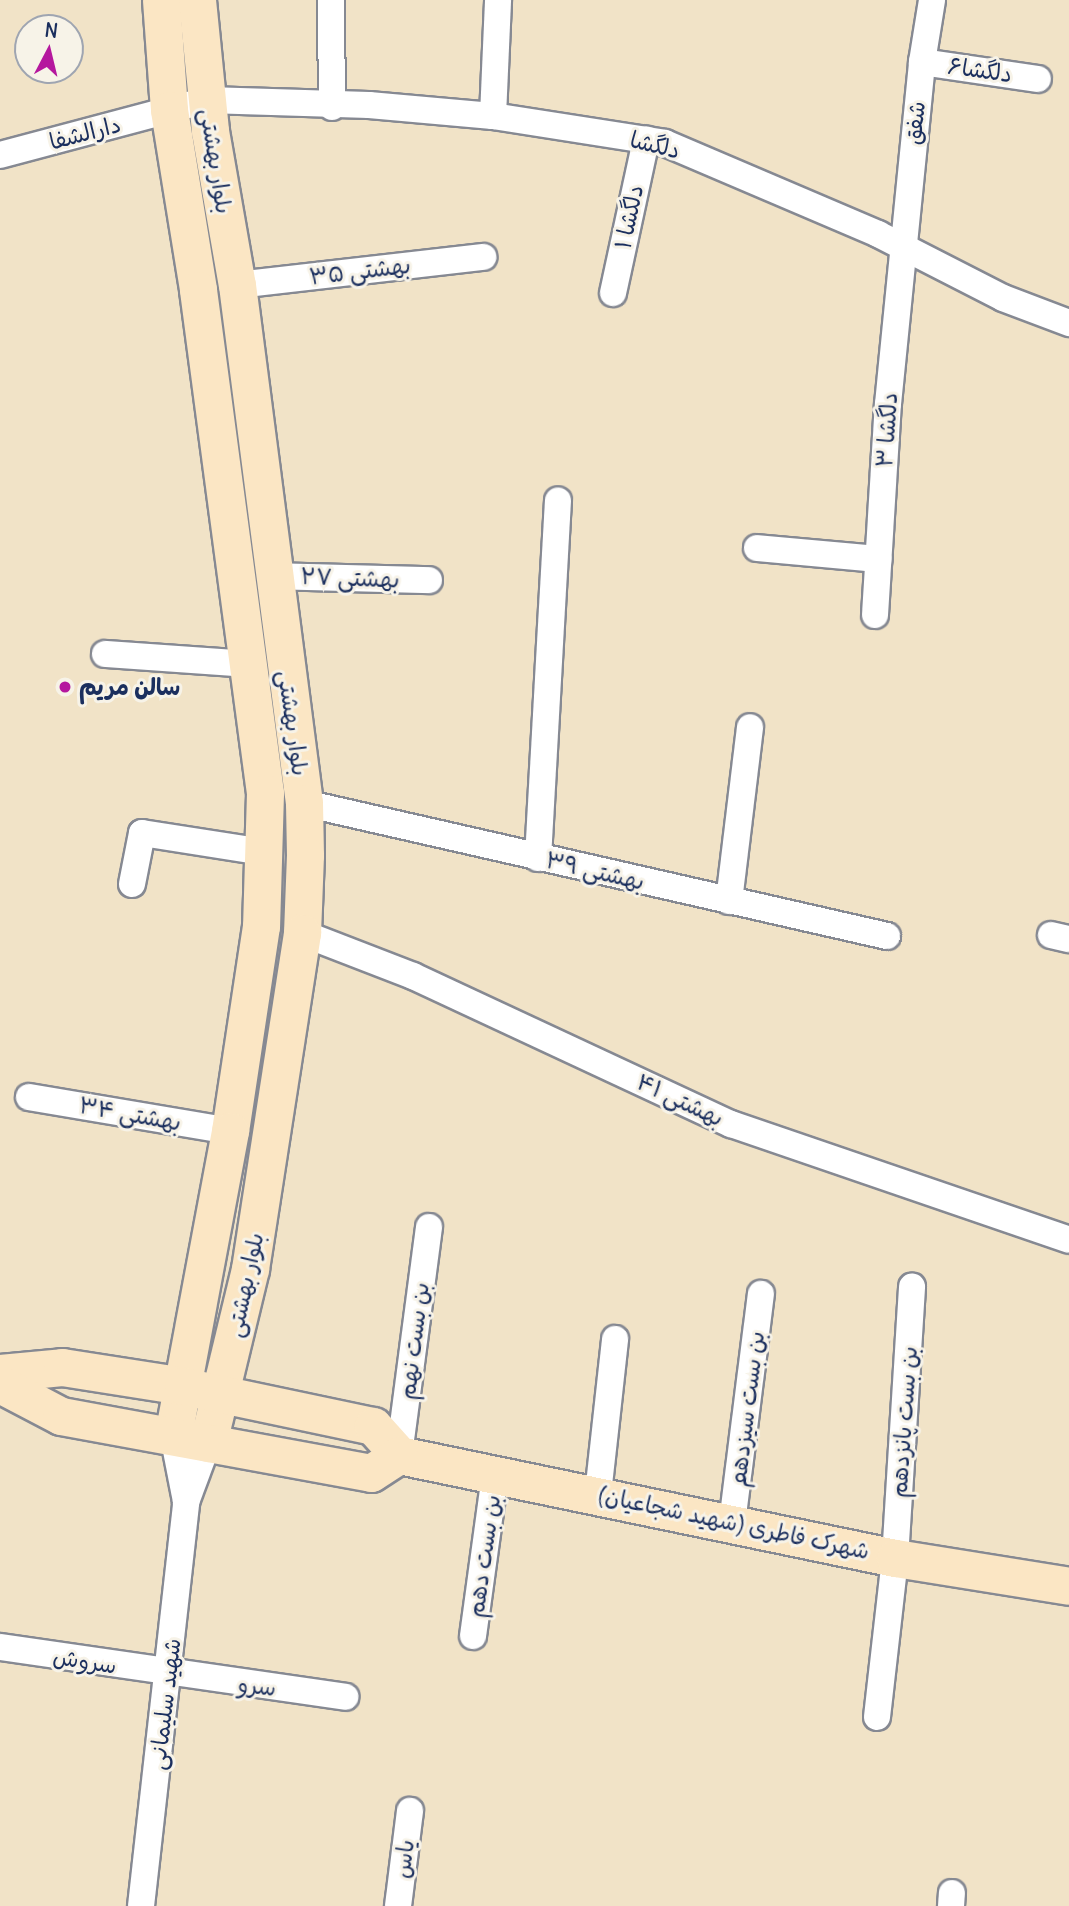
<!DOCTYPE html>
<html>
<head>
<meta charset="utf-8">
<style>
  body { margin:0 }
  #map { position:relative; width:1069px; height:1906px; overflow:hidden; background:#f1e3c7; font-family:Delius,"Playpen Sans Arabic",sans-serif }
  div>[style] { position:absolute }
  .roads { filter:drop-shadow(2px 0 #868992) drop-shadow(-2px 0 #868992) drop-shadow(0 2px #868992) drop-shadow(0 -2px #868992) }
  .minor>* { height:26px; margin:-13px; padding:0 13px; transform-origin:13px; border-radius:13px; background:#fff }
  .secondary>* { height:37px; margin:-18.5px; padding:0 18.5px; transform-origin:18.5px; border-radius:18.5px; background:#fbe6c4 }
  .dots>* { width:19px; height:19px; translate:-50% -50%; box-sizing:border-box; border:4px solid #f7f3e8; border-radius:50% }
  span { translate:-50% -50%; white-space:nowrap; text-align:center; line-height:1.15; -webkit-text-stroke:6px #f7f3e8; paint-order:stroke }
  .street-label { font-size:23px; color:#1b2f5e }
  .poi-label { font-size:23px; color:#1b2f5e; font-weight:700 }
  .left { translate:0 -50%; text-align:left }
  .north { position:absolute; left:14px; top:14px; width:70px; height:70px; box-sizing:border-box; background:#f7f3e8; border:2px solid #9fa5b1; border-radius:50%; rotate:7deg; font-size:19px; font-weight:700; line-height:28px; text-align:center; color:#1b2f5e }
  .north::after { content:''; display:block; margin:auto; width:24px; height:32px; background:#b5179e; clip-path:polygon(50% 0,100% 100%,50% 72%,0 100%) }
</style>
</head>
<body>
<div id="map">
  <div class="roads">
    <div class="minor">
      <div style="left:331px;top:0;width:107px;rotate:89.5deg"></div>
      <div style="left:922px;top:62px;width:117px;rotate:8.3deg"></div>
      <div style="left:493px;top:116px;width:116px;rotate:-87.5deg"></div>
      <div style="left:0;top:155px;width:214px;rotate:-14.9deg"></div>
      <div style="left:207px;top:100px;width:162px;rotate:1.8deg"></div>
      <div style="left:369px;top:105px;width:124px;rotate:5.1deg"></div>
      <div style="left:493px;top:116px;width:174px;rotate:8.9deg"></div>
      <div style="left:665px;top:143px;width:232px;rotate:23.1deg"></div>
      <div style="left:878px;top:234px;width:140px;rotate:27.1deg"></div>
      <div style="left:1003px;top:298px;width:71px;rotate:20.7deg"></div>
      <div style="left:237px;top:285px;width:248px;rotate:-6.5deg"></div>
      <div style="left:613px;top:293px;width:157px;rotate:-77.8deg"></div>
      <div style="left:757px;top:548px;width:122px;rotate:5.2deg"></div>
      <div style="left:272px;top:576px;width:157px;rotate:1.5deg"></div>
      <div style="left:875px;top:615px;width:211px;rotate:-86.5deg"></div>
      <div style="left:888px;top:404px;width:344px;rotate:-84.3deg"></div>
      <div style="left:922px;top:62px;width:63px;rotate:-80.8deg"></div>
      <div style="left:105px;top:654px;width:142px;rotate:4deg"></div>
      <div style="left:304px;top:803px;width:598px;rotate:12.85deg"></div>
      <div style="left:538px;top:858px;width:358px;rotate:-86.8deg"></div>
      <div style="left:132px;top:884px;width:52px;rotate:-78.9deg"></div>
      <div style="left:142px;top:833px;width:122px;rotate:8.9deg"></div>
      <div style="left:729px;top:901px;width:175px;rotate:-83.1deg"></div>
      <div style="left:302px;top:933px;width:119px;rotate:21.2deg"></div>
      <div style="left:413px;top:976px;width:351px;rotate:25deg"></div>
      <div style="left:731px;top:1124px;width:357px;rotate:18.9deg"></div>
      <div style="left:1051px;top:935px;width:18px;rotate:13deg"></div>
      <div style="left:29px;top:1097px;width:204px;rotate:9.6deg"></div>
      <div style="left:173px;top:1435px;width:67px;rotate:78.9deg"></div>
      <div style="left:399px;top:1455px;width:230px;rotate:-82.5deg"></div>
      <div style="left:598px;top:1494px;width:156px;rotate:-83.7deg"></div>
      <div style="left:732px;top:1523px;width:231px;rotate:-82.8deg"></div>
      <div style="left:473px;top:1636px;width:162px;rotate:-82.2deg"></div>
      <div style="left:0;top:1647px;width:349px;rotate:8.2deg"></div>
      <div style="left:877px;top:1717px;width:160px;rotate:-83.5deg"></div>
      <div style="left:895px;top:1558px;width:272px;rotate:-86.4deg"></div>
      <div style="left:141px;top:1906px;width:406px;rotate:-83.6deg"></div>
      <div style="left:186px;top:1502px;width:63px;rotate:-69.6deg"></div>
      <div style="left:398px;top:1906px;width:96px;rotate:-82.8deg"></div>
      <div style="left:951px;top:1906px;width:13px;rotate:-86deg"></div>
    </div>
    <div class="secondary">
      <div style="left:161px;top:0;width:110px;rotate:85.8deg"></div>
      <div style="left:169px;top:110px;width:182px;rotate:80.8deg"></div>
      <div style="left:198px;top:290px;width:507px;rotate:82.41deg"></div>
      <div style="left:265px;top:793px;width:133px;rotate:91.7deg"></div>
      <div style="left:261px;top:926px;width:207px;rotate:98.6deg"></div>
      <div style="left:230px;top:1131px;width:309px;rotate:100.6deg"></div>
      <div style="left:197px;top:0;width:132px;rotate:84.3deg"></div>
      <div style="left:210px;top:131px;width:156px;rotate:80.1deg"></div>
      <div style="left:237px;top:285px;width:522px;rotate:82.63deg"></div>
      <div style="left:304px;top:803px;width:52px;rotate:88.9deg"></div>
      <div style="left:305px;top:855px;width:78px;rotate:92.2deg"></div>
      <div style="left:302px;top:933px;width:340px;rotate:98.8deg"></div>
      <div style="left:250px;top:1269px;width:179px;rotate:103.6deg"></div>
      <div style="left:0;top:1373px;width:62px;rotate:-5.5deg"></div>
      <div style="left:62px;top:1367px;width:122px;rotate:8.9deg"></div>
      <div style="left:183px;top:1386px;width:194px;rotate:11.9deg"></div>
      <div style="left:373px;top:1426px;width:39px;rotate:48deg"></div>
      <div style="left:399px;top:1455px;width:507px;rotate:11.73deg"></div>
      <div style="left:895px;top:1558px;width:176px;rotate:9.1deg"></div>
      <div style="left:0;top:1384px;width:69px;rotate:27.7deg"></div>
      <div style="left:61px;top:1416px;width:315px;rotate:10.4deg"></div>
      <div style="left:371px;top:1473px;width:33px;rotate:-33deg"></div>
    </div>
  </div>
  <div class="dots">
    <div style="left:65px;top:687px;background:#b5179e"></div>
  </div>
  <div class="street-label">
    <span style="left:980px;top:70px;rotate:8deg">دلگشا۶</span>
    <span style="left:915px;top:123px;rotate:-84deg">شفق</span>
    <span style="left:85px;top:133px;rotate:-15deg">دارالشفا</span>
    <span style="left:655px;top:145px;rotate:14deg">دلگشا</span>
    <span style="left:216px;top:161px;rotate:81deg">بلوار بهشتی</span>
    <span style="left:629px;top:217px;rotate:-78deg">دلگشا ۱</span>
    <span style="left:360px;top:271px;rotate:-7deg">بهشتی ۳۵</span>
    <span style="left:887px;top:430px;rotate:-86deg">دلگشا ۳</span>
    <span style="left:350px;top:578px;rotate:2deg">بهشتی ٣٧</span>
    <span style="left:293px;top:723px;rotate:82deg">بلوار بهشتی</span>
    <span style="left:595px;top:871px;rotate:13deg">بهشتی ۳۹</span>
    <span style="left:680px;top:1100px;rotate:25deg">بهشتی ۴۱</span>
    <span style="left:130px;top:1114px;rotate:10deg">بهشتی ۳۴</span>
    <span style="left:245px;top:1285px;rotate:-78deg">بلوار بهشتی</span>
    <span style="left:414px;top:1341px;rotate:-83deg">بن بست نهم</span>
    <span style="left:747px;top:1409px;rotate:-83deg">بن بست سیزدهم</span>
    <span style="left:904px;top:1422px;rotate:-86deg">بن بست پانزدهم</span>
    <span style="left:734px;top:1523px;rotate:12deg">شهرک فاطری (شهید شجاعیان)</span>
    <span style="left:484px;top:1556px;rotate:-82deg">بن بست دهم</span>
    <span style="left:85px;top:1661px;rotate:9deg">سروش</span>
    <span style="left:257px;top:1686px;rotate:7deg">سرو</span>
    <span style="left:165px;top:1704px;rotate:-83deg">شهید سلیمانی</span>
    <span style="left:404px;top:1859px;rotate:-83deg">یاس</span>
  </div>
  <div class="poi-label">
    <span class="left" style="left:79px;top:687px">سالن مریم</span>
  </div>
  <div class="north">N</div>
</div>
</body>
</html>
